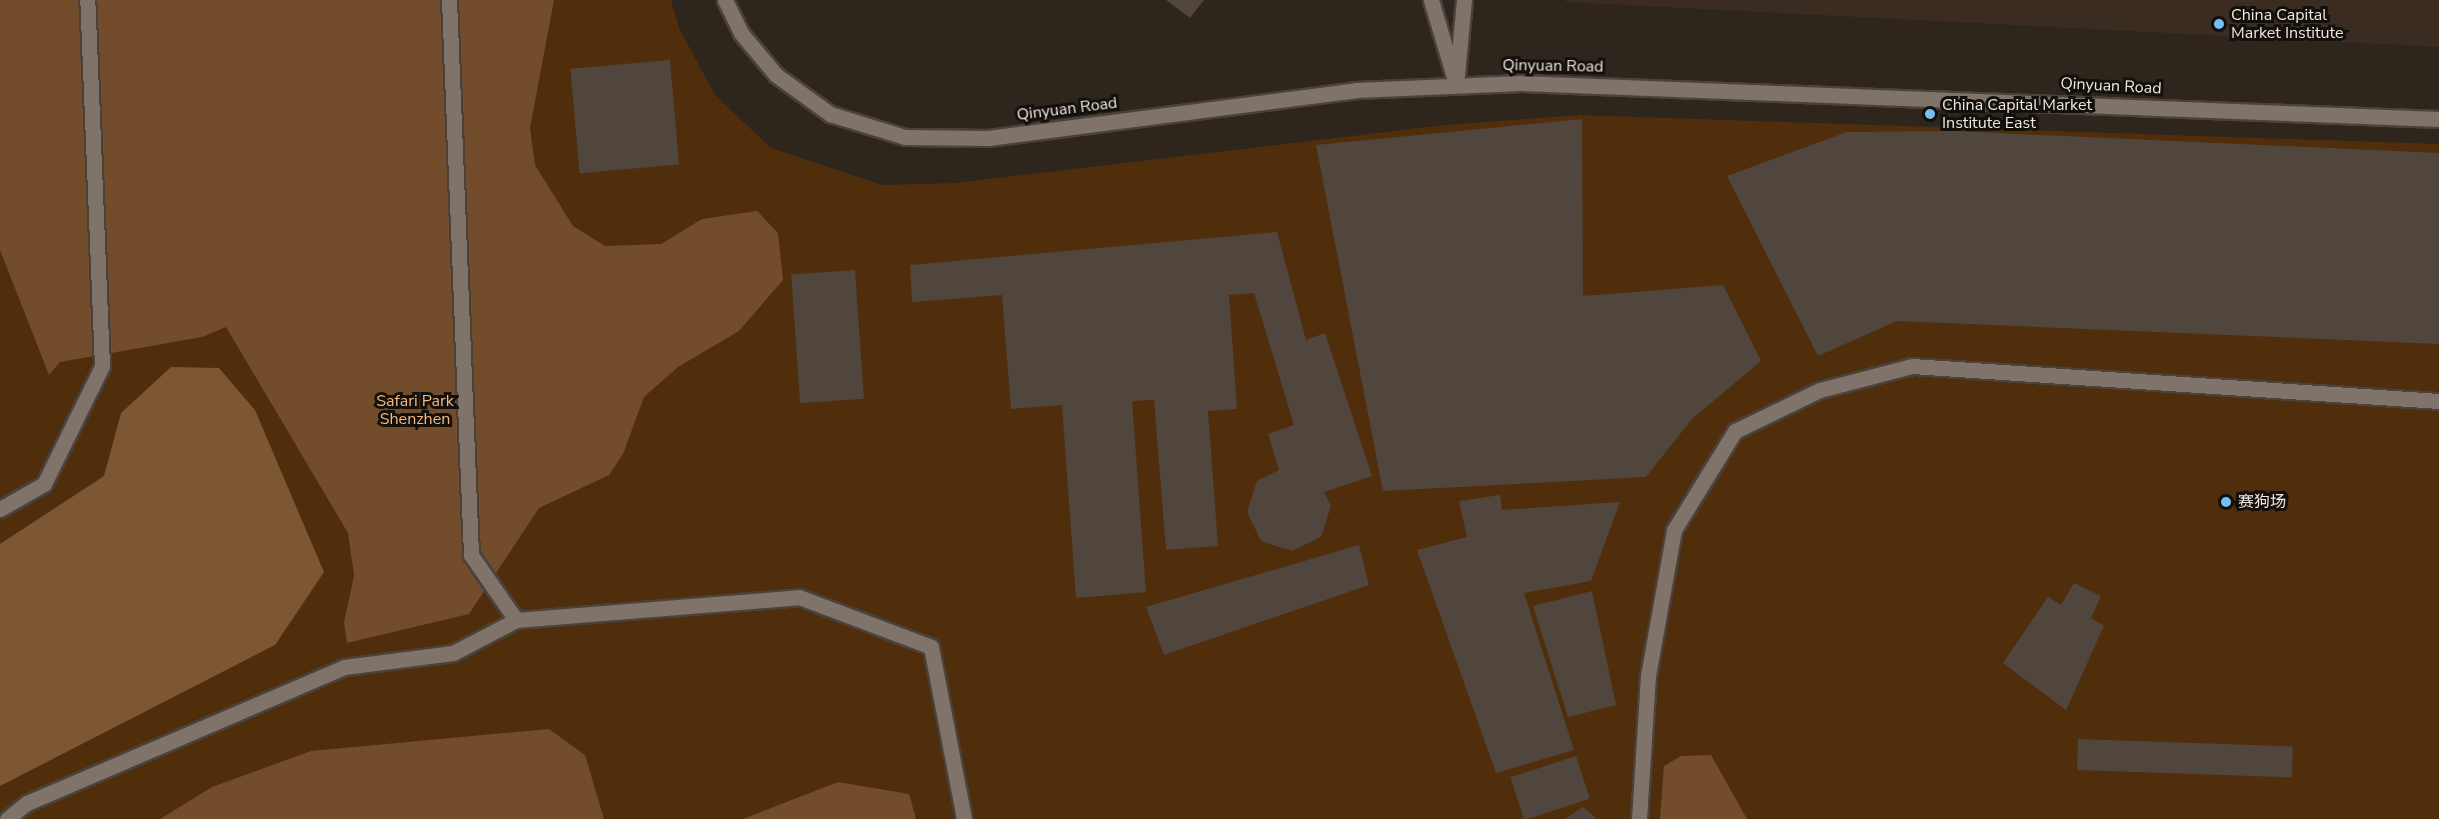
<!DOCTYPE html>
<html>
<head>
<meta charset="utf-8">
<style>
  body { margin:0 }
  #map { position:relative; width:2439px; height:819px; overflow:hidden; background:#2e251d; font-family:"Nunito Sans","Noto Sans SC",sans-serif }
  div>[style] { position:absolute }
  .built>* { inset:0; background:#3a2c20 }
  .green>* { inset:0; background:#502d0b }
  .forest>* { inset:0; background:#734c2b }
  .water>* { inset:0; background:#7d5634 }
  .building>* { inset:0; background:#50463e; transform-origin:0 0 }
  .roads { filter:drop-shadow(2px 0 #4a423c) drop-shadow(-2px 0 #4a423c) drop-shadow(0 2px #4a423c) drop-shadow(0 -2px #4a423c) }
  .service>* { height:15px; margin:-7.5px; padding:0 7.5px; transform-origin:7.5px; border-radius:7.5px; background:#7f736a }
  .tertiary>* { height:15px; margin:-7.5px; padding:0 7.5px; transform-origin:7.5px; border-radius:7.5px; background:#7f736a }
  .dots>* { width:16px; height:16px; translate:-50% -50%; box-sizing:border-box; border:3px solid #130f0b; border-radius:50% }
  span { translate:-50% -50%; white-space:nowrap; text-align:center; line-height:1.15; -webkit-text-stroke:6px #130f0b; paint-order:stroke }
  .poi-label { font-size:16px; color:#eee7e2 }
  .left { translate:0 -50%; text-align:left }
  .street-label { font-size:16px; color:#eee7e2 }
  .park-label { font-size:16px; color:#f6b781 }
</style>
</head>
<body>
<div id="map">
  <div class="built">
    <div style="clip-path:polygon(1565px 0,2439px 0,2439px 47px,1566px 2px)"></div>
  </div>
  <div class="green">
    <div style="clip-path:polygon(0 0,671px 0,679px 28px,715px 95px,771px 148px,882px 185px,955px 183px,1445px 125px,1579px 115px,2439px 144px,2439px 819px,0 819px)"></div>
  </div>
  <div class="forest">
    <div style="clip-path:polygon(0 0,554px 0,530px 128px,535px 165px,573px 226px,605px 246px,661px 244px,702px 219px,757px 211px,778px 233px,783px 280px,739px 331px,678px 367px,644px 397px,623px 454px,609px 475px,539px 508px,469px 614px,347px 643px,344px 623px,354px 575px,348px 533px,226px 327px,202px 337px,60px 362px,49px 375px,0 250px)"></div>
    <div style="clip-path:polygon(549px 729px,585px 755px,604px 819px,160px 819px,212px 787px,311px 751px)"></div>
    <div style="clip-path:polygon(1711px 755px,1747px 819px,1660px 819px,1664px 766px,1681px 756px)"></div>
    <div style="clip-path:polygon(838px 782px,909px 794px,916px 819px,743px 819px)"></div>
  </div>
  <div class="water">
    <div style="clip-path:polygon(171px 367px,219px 368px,255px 410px,324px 572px,275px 645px,0 786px,0 544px,104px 476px,121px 413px)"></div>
  </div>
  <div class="building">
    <div style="clip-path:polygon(1166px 0,1204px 0,1190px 18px)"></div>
    <div style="left:670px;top:60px;width:105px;height:100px;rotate:85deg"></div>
    <div style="clip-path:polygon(1582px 119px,1583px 296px,1723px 285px,1761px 361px,1692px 419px,1646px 477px,1383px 491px,1316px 145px)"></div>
    <div style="clip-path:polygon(1954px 131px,2439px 153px,2439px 344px,1897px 321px,1818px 356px,1727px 176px,1847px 132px)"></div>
    <div style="clip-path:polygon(1277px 232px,1306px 340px,1325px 333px,1372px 476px,1324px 492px,1331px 506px,1321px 537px,1292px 551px,1261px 541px,1247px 512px,1257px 481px,1279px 470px,1268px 434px,1294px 425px,1254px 293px,1229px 295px,1237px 409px,1208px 411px,1218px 546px,1166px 550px,1154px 400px,1132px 401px,1146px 592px,1076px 598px,1062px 405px,1011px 409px,1002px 295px,912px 302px,910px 265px)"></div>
    <div style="left:855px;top:270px;width:129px;height:64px;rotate:86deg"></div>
    <div style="clip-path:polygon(1500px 495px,1502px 510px,1620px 502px,1591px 581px,1524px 593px,1574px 750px,1496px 773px,1417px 550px,1467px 537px,1459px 501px)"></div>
    <div style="clip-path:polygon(1359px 545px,1369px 585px,1164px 655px,1146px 607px)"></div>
    <div style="clip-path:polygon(2074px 583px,2101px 596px,2091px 618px,2104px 626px,2066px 710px,2003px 663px,2048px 597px,2061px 605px)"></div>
    <div style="clip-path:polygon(1592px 591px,1616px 705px,1568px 717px,1533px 606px)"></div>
    <div style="left:2078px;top:739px;width:215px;height:31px;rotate:2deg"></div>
    <div style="left:1576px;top:756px;width:45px;height:69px;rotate:72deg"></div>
    <div style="clip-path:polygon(1583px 807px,1597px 819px,1565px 819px)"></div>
  </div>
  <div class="roads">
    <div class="service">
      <div style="left:449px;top:0;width:555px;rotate:87.73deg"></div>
      <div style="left:471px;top:555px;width:79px;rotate:55.3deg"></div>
      <div style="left:0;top:509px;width:51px;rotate:-29.6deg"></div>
      <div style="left:44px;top:484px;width:131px;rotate:-63.8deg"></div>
      <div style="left:102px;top:366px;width:366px;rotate:-92.3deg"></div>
      <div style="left:7px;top:819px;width:26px;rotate:-39deg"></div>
      <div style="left:27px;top:803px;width:345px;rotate:-23.2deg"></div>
      <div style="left:344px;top:667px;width:110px;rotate:-7.3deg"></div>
      <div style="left:453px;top:653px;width:71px;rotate:-27.6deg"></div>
      <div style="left:516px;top:620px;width:284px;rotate:-4.6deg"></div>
      <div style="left:799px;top:597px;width:141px;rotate:20.7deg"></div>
      <div style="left:931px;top:647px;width:175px;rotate:79.1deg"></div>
      <div style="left:1639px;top:819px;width:143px;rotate:-86.4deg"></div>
      <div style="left:1648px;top:676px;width:148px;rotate:-79.9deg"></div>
      <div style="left:1674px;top:530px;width:116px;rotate:-58.4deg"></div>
      <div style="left:1735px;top:431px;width:94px;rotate:-25.8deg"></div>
      <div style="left:1820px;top:390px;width:95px;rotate:-14.6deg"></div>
      <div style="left:1912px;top:366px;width:528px;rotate:3.8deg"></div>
    </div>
    <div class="tertiary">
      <div style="left:725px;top:0;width:37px;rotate:64deg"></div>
      <div style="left:741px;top:33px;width:55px;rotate:50.2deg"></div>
      <div style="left:776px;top:75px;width:67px;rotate:35.8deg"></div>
      <div style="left:830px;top:114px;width:78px;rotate:17deg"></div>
      <div style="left:905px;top:137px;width:83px;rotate:0.7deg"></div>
      <div style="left:988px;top:138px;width:371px;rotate:-7.4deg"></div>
      <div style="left:1356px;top:90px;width:165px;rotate:-2.4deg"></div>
      <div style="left:1521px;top:83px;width:919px;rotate:2.25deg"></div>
      <div style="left:1431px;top:0;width:88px;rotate:73.4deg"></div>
      <div style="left:1457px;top:75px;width:75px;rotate:-84.7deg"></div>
    </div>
  </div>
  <div class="dots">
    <div style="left:2219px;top:24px;background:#74c0f6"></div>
    <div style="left:1930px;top:114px;background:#74c0f6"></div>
    <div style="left:2226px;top:502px;background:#74c0f6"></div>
  </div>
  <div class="poi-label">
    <span class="left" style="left:2231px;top:24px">China Capital<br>Market Institute</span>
    <span class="left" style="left:1942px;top:114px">China Capital Market<br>Institute East</span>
    <span class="left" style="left:2238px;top:502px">赛狗场</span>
  </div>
  <div class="street-label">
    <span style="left:1553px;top:66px;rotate:1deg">Qinyuan Road</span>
    <span style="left:2111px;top:86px;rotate:3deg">Qinyuan Road</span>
    <span style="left:1067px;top:109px;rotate:-7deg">Qinyuan Road</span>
  </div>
  <div class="park-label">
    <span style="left:415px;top:410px">Safari Park<br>Shenzhen</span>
  </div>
</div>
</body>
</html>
